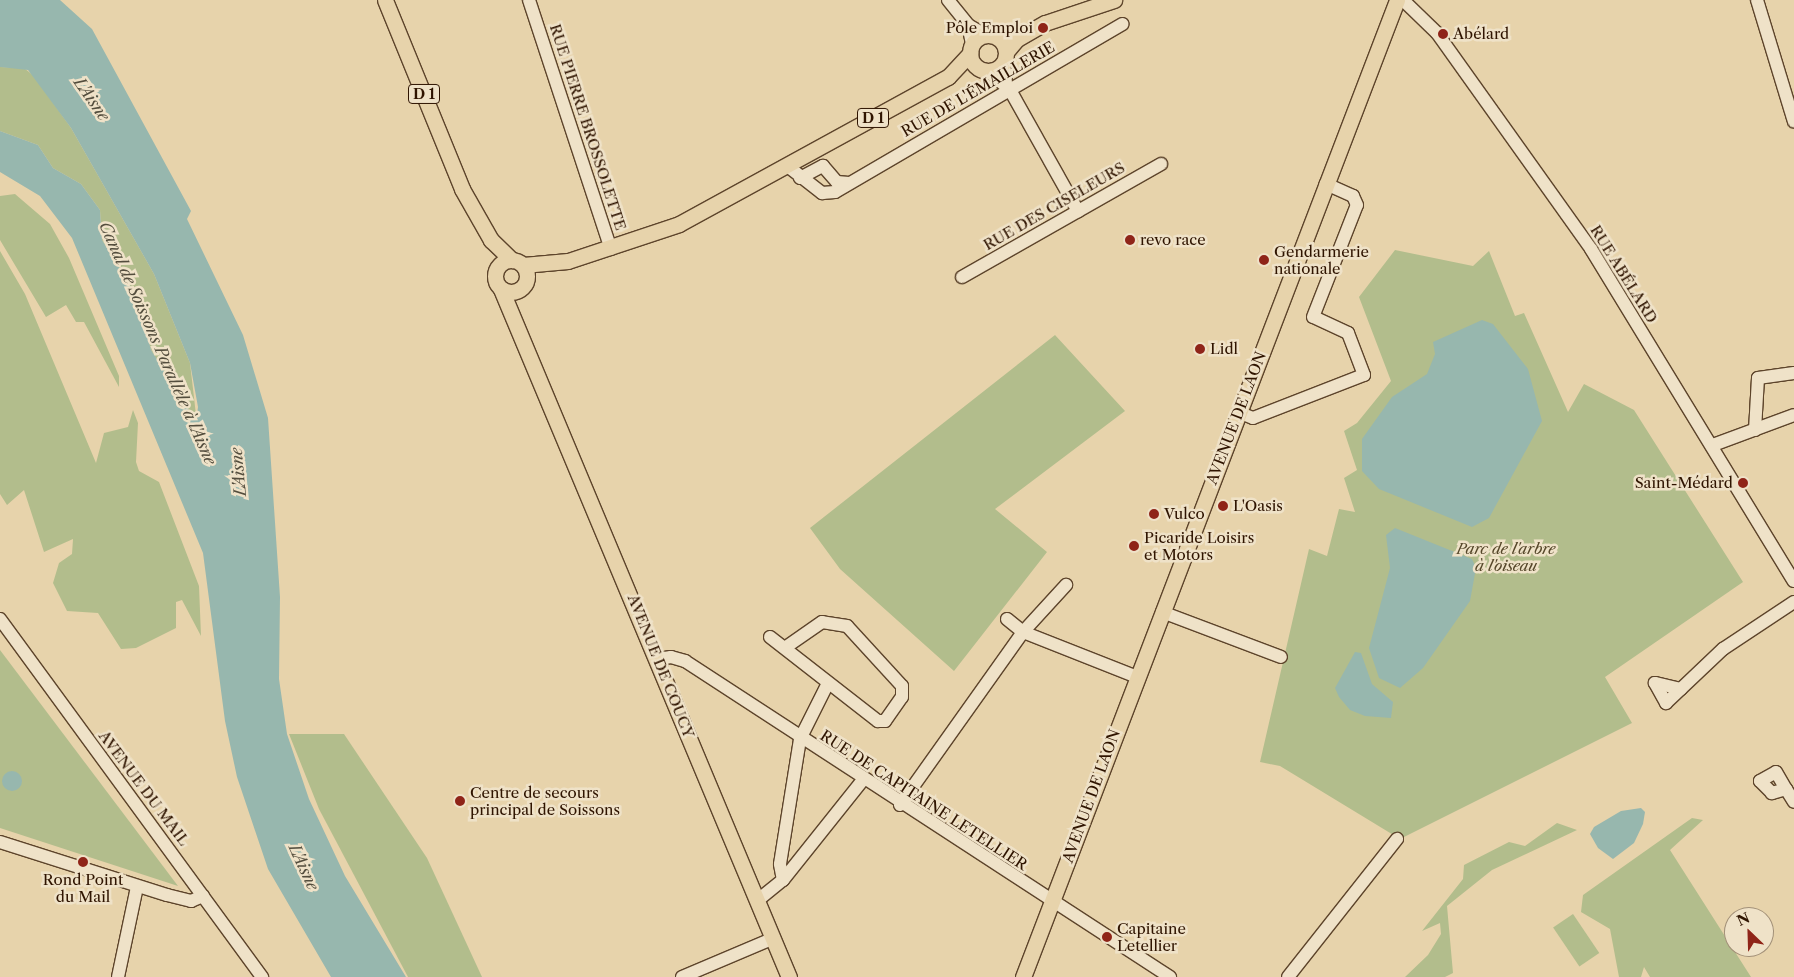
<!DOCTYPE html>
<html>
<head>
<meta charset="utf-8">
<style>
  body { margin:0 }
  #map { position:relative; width:1794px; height:977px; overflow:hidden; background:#e7d3ab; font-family:"Libre Caslon Text",serif }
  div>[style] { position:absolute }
  .green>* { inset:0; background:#b2bd8c; transform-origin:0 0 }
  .water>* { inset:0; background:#97b7ae }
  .round { border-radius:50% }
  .roads { filter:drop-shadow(1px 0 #5d442b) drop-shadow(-1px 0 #5d442b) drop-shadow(0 1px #5d442b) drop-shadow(0 -1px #5d442b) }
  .minor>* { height:12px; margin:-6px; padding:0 6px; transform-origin:6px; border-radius:6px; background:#efe2c8 }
  .major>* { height:15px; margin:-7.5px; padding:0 7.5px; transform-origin:7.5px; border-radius:7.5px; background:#e7d3ab }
  .major>.ring { margin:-7.5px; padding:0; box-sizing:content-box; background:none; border:15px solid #e7d3ab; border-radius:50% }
  .dots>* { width:14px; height:14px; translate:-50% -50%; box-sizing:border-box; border:2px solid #efe2c8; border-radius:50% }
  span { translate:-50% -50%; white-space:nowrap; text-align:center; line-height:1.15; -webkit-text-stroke:5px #efe2c8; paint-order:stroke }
  .shield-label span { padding:1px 4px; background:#efe2c8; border:1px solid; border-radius:4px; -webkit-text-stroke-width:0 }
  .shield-label { font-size:14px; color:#2f1400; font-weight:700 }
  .poi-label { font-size:15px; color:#2f1400 }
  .right { translate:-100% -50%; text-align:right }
  .left { translate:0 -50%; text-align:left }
  .street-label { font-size:15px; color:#2f1400 }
  .park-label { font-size:15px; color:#56472a; font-style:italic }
  .water-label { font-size:16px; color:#534d3d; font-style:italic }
  .north { position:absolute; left:1724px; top:907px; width:50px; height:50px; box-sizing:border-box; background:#efe2c8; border:1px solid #a29078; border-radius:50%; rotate:336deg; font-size:14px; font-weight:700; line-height:20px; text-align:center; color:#2f1400 }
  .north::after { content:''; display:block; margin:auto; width:18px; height:22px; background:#8f2418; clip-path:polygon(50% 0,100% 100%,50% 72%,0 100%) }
</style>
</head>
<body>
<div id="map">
  <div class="green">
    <div style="clip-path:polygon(0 67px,24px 68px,34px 76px,71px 128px,154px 274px,190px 363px,196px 415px,186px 412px,151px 350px,138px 298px,102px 240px,100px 210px,81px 184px,53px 168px,38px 145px,0 131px)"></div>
    <div style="clip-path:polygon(15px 194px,50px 224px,69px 258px,119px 376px,119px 387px,84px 322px,76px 322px,66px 305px,46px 317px,0 240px,0 196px)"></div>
    <div style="clip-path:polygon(1395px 250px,1473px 266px,1489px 251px,1515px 316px,1524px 313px,1568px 412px,1584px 384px,1634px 410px,1743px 582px,1605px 677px,1632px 723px,1400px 839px,1280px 766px,1260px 762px,1309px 549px,1327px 556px,1339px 509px,1355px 512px,1344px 478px,1357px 470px,1344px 431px,1357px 423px,1391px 381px,1359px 297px)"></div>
    <div style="clip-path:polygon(0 251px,25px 294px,96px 463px,104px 433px,128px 427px,133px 410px,138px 423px,136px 462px,139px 471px,159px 482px,199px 586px,201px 636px,182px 600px,176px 602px,176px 628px,136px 648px,121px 649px,98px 613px,67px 611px,53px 583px,59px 563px,72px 554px,73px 539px,44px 552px,24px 490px,7px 505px,0 494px)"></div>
    <div style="clip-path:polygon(1055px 335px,1125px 411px,995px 509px,1047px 552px,954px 671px,840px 569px,810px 528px)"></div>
    <div style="clip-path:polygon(0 650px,178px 886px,0 828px)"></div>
    <div style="clip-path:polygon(289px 734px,344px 734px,427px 858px,482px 977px,408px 977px,319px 809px)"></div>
    <div style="clip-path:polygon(1692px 818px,1703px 820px,1670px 850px,1751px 977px,1650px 977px,1644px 967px,1641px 977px,1619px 977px,1610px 929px,1581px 912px,1583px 895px)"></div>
    <div style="clip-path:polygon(1557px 823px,1577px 830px,1492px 870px,1447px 906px,1453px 973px,1445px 977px,1405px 977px,1428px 955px,1441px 934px,1440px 923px,1422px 931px,1463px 879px,1464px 865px,1509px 842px,1525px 846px)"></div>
    <div style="left:1573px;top:914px;width:47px;height:24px;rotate:56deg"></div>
  </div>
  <div class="water">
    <div style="clip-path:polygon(0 0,60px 0,92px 29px,191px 211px,187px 219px,243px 335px,268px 418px,280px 597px,279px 679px,287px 734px,309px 799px,345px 876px,406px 977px,331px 977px,268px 869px,237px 777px,225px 721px,203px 553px,72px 238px,40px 196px,0 172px,0 131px,38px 145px,53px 168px,81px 184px,100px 210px,102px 240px,138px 298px,151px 350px,192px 415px,197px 414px,198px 407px,190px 363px,154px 274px,71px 128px,28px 70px,0 67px)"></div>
    <div style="clip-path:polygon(1482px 320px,1493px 324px,1528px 369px,1542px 421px,1489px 518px,1472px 527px,1379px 489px,1362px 471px,1362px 439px,1392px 397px,1427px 374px,1435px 354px,1433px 342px)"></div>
    <div style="clip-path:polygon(1395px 528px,1472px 559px,1476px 568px,1470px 601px,1423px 668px,1400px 688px,1379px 678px,1369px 648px,1390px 568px,1386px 535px)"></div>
    <div style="clip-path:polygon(1355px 652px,1361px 653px,1372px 684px,1393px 702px,1391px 718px,1365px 716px,1350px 710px,1339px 697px,1335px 688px)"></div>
    <div class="round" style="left:2px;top:771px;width:20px;height:20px"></div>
    <div style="clip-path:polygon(1641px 808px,1645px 812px,1643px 824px,1634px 843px,1613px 859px,1598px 848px,1590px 834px,1594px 827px,1621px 811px)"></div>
  </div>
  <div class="roads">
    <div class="minor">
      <div style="left:529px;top:0;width:262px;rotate:71.8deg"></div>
      <div style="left:948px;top:0;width:32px;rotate:51deg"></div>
      <div style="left:968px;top:25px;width:20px;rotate:30deg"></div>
      <div style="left:1403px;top:0;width:47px;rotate:44.1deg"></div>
      <div style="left:1437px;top:33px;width:265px;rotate:54.5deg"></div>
      <div style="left:1591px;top:249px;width:389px;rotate:58.6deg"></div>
      <div style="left:1757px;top:0;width:127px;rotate:73.1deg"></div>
      <div style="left:968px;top:25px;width:19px;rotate:78deg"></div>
      <div style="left:1004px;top:60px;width:24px;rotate:85deg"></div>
      <div style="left:988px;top:71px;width:29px;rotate:41deg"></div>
      <div style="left:1010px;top:90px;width:139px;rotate:60.7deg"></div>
      <div style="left:790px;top:168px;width:41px;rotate:38deg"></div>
      <div style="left:822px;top:193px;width:13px;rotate:-4deg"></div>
      <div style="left:835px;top:192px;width:333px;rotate:-30.3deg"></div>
      <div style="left:800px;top:178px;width:26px;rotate:-28deg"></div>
      <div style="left:823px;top:166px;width:21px;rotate:49deg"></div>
      <div style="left:837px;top:182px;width:12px;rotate:5deg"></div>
      <div style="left:962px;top:277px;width:229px;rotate:-29.6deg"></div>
      <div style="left:1238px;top:412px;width:16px;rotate:22deg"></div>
      <div style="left:1253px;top:418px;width:119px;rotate:-21.2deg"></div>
      <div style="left:1364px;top:375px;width:45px;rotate:-110.9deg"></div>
      <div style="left:1348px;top:333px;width:38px;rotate:-155deg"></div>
      <div style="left:1313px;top:317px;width:120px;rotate:-68.6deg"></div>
      <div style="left:1357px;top:205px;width:10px;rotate:-114deg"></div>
      <div style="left:1353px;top:196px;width:30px;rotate:-156deg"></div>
      <div style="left:1755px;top:430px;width:52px;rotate:-86.7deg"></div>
      <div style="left:1758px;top:378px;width:36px;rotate:-8deg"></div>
      <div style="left:1713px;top:445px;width:86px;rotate:-20.3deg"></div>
      <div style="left:1162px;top:612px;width:127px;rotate:20.7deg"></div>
      <div style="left:0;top:619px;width:444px;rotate:53.8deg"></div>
      <div style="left:1007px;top:619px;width:21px;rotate:39deg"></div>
      <div style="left:1023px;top:632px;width:64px;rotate:-47.5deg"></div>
      <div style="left:770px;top:637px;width:137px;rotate:37.9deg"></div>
      <div style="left:878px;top:721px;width:7px"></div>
      <div style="left:885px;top:721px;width:29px;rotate:-55deg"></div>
      <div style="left:902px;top:697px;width:11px;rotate:-90deg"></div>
      <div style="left:902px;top:686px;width:81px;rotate:-132.5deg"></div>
      <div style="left:847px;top:626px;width:25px;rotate:-171deg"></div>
      <div style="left:822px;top:622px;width:44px;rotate:145.2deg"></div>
      <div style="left:658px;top:659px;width:13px;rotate:-9deg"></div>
      <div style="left:671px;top:657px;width:15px;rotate:16deg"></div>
      <div style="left:685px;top:661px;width:579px;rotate:33.09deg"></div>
      <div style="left:1681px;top:689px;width:27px;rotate:-167deg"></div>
      <div style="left:1655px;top:683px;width:23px;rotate:61deg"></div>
      <div style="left:1666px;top:703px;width:79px;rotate:-43.5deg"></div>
      <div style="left:1723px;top:649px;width:85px;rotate:-33.5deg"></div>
      <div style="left:1786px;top:789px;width:15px;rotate:164deg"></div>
      <div style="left:1772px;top:793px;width:17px;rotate:-135deg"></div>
      <div style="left:1760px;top:781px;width:18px;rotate:-29deg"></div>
      <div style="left:1776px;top:772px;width:20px;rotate:60deg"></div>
      <div style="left:1786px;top:789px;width:15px;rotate:58deg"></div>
      <div style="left:900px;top:805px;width:212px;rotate:-54.6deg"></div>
      <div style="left:1023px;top:632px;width:123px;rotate:21.5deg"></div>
      <div style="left:0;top:842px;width:175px;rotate:17.6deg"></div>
      <div style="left:167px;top:895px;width:25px;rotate:14deg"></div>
      <div style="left:191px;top:901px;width:13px;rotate:-23deg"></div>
      <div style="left:783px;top:880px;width:127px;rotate:-51.4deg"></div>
      <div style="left:758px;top:900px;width:32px;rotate:-39deg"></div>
      <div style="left:783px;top:880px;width:16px;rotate:-101deg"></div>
      <div style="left:780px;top:864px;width:127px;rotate:-80.9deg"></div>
      <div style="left:800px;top:739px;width:60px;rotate:-63.4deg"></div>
      <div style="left:118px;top:977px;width:92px;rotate:-78.1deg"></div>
      <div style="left:682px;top:977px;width:100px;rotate:-23deg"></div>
      <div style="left:1288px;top:977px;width:176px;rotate:-51.7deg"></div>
    </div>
    <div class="major">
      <div style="left:385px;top:0;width:204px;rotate:67.8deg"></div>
      <div style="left:462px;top:189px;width:59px;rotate:60.4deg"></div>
      <div style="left:491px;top:240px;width:29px;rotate:44deg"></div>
      <div class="ring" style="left:970px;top:35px;width:21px;height:21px"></div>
      <div style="left:1006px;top:52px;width:17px;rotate:-50deg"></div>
      <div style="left:1017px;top:39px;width:32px;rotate:-30deg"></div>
      <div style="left:1045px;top:23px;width:73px;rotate:-18.4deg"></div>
      <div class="ring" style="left:495px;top:260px;width:17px;height:17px"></div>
      <div style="left:523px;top:265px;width:45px;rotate:-5.1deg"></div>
      <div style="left:568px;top:261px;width:117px;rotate:-18.4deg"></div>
      <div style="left:679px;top:224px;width:307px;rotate:-28.7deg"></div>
      <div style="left:948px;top:77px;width:33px;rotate:-47deg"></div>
      <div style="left:501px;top:289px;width:746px;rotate:67.29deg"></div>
      <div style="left:1023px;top:977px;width:1046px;rotate:-69.05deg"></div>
    </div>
  </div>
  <div class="dots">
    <div style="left:1043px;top:28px;background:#8f2418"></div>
    <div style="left:1443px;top:34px;background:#8f2418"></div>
    <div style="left:1130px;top:240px;background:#8f2418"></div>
    <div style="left:1264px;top:260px;background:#8f2418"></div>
    <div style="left:1200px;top:349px;background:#8f2418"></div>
    <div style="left:1743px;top:483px;background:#8f2418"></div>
    <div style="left:1223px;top:506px;background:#8f2418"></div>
    <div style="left:1154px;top:514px;background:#8f2418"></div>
    <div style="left:1134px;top:546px;background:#8f2418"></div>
    <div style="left:460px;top:801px;background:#8f2418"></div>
    <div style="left:83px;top:862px;background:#8f2418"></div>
    <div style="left:1107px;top:937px;background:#8f2418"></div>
  </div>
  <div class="shield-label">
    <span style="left:424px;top:94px">D 1</span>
    <span style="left:873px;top:118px">D 1</span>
  </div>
  <div class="poi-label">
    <span class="right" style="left:1033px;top:28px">Pôle Emploi</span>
    <span class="left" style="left:1453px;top:34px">Abélard</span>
    <span class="left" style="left:1140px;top:240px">revo race</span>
    <span class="left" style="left:1274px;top:260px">Gendarmerie<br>nationale</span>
    <span class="left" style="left:1210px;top:349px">Lidl</span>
    <span class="right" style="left:1733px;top:483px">Saint-Médard</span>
    <span class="left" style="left:1233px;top:506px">L'Oasis</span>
    <span class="left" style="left:1164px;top:514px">Vulco</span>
    <span class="left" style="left:1144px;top:546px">Picaride Loisirs<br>et Motors</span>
    <span class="left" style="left:470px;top:801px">Centre de secours<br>principal de Soissons</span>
    <span style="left:83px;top:888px">Rond Point<br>du Mail</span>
    <span class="left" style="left:1117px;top:937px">Capitaine<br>Letellier</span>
  </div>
  <div class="street-label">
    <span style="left:978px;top:89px;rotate:-30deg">RUE DE L'ÉMAILLERIE</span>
    <span style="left:588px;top:127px;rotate:72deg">RUE PIERRE BROSSOLETTE</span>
    <span style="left:1054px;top:206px;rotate:-30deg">RUE DES CISELEURS</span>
    <span style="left:1624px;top:274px;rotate:58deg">RUE ABÉLARD</span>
    <span style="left:1236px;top:418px;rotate:-69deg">AVENUE DE LAON</span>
    <span style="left:661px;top:666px;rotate:68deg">AVENUE DE COUCY</span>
    <span style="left:144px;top:788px;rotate:53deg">AVENUE DU MAIL</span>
    <span style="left:1091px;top:796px;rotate:-70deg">AVENUE DE LAON</span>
    <span style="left:924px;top:800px;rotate:33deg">RUE DE CAPITAINE LETELLIER</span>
  </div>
  <div class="park-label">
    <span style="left:1506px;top:557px">Parc de l'arbre<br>à l'oiseau</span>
  </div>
  <div class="water-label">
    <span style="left:92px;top:99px;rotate:55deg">L'Aisne</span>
    <span style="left:158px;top:343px;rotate:66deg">Canal de Soissons Parallèle à l'Aisne</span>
    <span style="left:238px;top:472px;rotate:-95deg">L'Aisne</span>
    <span style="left:304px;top:867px;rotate:65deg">L'Aisne</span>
  </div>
  <div class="north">N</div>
</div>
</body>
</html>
